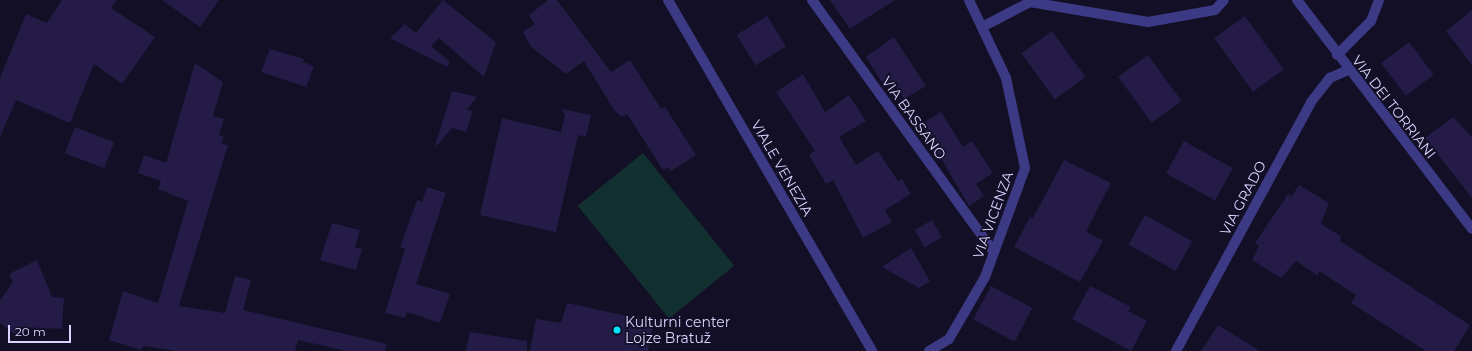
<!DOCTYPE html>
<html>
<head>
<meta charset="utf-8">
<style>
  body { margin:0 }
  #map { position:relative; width:1472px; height:351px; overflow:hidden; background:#130f26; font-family:Montserrat,sans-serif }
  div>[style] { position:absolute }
  .green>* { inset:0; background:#12302f; transform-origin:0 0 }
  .building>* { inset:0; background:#241b47; transform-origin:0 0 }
  .street>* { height:10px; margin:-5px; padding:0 5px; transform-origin:5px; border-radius:5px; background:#3d3a85 }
  .dots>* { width:11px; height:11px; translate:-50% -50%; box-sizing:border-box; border:2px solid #130f26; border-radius:50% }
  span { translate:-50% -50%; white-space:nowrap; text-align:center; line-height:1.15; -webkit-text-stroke:3.5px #130f26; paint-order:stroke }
  .street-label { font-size:14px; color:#d9d4ff }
  .poi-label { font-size:14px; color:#d9d4ff }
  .left { translate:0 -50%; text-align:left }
  .scale { position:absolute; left:8px; top:325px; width:63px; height:18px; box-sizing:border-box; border:2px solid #d9d4ff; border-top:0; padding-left:5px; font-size:12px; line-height:14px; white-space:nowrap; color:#d9d4ff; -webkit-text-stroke:3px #130f26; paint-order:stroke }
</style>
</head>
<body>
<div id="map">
  <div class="green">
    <div style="left:643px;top:153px;width:145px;height:84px;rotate:51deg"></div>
  </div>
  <div class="building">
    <div style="clip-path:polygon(62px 0,117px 0,111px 8px,155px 37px,122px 84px,94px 64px,70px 123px,16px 100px,0 137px,0 78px,26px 14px,47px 23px)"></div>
    <div style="clip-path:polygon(162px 0,219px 0,200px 27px)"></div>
    <div style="clip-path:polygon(443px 0,496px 42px,484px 77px,439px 38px,431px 46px,450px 62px,447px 67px,390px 38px,405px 24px,416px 33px)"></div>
    <div style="clip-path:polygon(548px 0,557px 0,611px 72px,630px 60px,661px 109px,665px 107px,696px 155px,671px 171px,668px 167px,663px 170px,627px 114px,622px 117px,614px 110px,584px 61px,566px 74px,531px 47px,523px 32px,535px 24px,529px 15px)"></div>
    <div style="clip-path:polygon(830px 0,895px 0,850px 29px)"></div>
    <div style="clip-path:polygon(1472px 10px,1472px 65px,1446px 31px)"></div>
    <div style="left:767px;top:16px;width:36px;height:36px;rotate:58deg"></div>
    <div style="left:1245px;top:16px;width:66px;height:38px;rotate:54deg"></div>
    <div style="left:1052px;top:31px;width:57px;height:38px;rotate:54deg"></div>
    <div style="clip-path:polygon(894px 37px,926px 86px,904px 99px,892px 80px,884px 86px,866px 57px)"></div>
    <div style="left:1409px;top:42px;width:41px;height:35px;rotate:53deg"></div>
    <div style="clip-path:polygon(270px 49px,304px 59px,303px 62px,314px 66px,306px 87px,261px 72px)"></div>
    <div style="left:1148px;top:55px;width:57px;height:37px;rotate:54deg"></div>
    <div style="clip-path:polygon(195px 63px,223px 82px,213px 116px,224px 119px,219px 135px,224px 136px,221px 144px,228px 145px,179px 306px,225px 313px,235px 276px,251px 280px,243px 310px,387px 344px,385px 351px,347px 351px,298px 340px,295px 351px,177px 351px,143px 346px,141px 350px,109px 340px,123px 291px,158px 303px,188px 201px,158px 189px,161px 181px,138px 173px,144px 155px,166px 163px)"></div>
    <div style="clip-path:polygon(803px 74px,825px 112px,849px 95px,866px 121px,839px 137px,856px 165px,878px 151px,898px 181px,902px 179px,911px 194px,885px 210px,892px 222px,863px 238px,833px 180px,826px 184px,809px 155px,815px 151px,776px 92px)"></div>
    <div style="clip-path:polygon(452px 91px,477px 97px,467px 110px,473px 111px,466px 132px,452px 128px,434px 149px)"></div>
    <div style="clip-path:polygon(562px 109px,591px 115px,586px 137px,578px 135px,556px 232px,480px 215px,502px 118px,561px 132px,565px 115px)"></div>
    <div style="clip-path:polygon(941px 112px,963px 147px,972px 141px,993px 173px,976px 184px,984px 196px,969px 206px,921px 124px)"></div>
    <div style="clip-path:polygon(1453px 117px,1472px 137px,1472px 198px,1425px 138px)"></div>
    <div style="left:75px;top:127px;width:42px;height:28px;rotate:21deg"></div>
    <div style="left:1184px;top:141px;width:56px;height:37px;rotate:29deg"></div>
    <div style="clip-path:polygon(1064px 160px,1111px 183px,1086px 232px,1103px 241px,1080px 282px,1014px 247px,1030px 217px,1033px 218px)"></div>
    <div style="clip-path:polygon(1299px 185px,1329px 203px,1321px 224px,1341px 236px,1340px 241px,1470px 325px,1454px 351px,1426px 351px,1351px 303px,1356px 295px,1319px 271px,1318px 276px,1296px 261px,1281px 278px,1252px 260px,1259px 246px,1255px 243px,1288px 194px,1292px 196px)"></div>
    <div style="clip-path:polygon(427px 187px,446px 193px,416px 284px,450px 294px,440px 323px,407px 312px,405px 318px,385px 313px,405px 249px,400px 247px,417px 200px,422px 202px)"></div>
    <div style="left:1145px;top:215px;width:54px;height:34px;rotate:29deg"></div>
    <div style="left:932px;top:220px;width:20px;height:20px;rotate:60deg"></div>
    <div style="clip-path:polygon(332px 223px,360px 230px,355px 247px,362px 249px,356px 270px,320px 260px)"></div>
    <div style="clip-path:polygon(911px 248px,930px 281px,919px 288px,882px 267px)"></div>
    <div style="clip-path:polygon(37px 260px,52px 297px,64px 298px,62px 329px,20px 327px,15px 334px,0 323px,0 300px,13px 282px,9px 274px)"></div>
    <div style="left:991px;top:286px;width:47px;height:38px;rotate:28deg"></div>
    <div style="clip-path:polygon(1090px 286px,1131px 307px,1128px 311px,1147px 321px,1131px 351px,1072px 319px)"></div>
    <div style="clip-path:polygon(567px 303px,654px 322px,648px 351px,530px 351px,536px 319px,561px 323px)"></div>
    <div style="clip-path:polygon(1218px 325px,1260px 351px,1201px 351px)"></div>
    <div style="clip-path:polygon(470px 332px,527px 341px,527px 351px,466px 351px)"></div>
  </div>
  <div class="street">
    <div style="left:668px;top:0;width:406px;rotate:59.8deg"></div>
    <div style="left:812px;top:0;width:311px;rotate:54.2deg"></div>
    <div style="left:1297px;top:0;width:288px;rotate:52.6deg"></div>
    <div style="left:982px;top:27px;width:54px;rotate:-27.5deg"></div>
    <div style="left:1030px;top:2px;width:120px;rotate:9.6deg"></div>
    <div style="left:1148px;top:22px;width:68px;rotate:-10.2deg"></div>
    <div style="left:1215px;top:10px;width:13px;rotate:-48deg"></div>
    <div style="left:1337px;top:55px;width:48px;rotate:-45deg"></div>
    <div style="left:1371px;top:21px;width:22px;rotate:-69deg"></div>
    <div style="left:929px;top:351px;width:23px;rotate:-31deg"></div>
    <div style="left:949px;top:339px;width:72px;rotate:-59.9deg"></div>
    <div style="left:985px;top:277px;width:116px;rotate:-69.8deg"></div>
    <div style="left:1025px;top:168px;width:92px;rotate:-101.9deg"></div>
    <div style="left:1006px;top:78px;width:86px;rotate:-115.4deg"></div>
    <div style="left:1176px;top:351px;width:283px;rotate:-61.5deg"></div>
    <div style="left:1311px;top:102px;width:31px;rotate:-52deg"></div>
    <div style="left:1330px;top:78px;width:20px;rotate:-24deg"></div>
  </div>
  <div class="dots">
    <div style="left:617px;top:330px;background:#00e5ff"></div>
  </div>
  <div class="street-label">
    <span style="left:1394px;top:107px;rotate:52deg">VIA DEI TORRIANI</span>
    <span style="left:914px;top:118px;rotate:54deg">VIA BASSANO</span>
    <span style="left:782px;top:168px;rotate:60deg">VIALE VENEZIA</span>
    <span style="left:1243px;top:198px;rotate:-62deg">VIA GRADO</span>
    <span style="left:993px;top:215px;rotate:-70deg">VIA VICENZA</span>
  </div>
  <div class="poi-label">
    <span class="left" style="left:625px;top:330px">Kulturni center<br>Lojze Bratuž</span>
  </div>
  <div class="scale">20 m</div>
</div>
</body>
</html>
